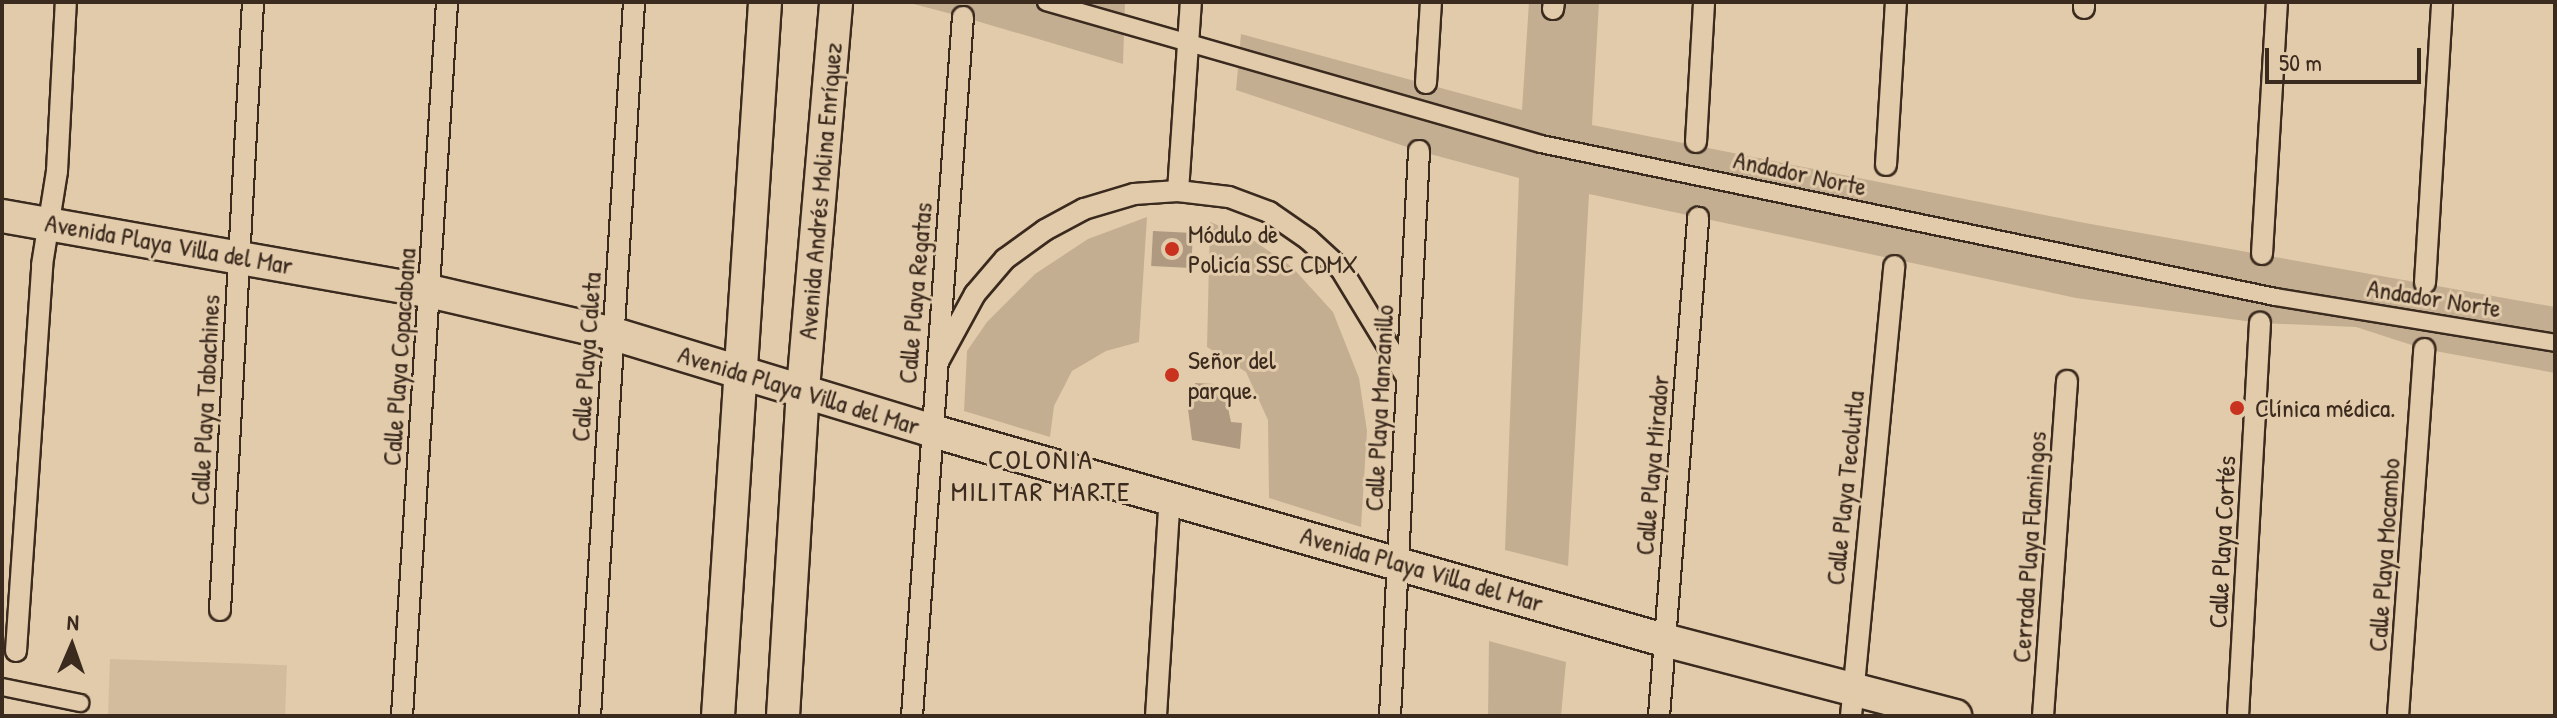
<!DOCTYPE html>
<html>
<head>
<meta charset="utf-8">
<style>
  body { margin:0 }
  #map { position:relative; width:2557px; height:718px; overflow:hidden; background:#e2cbab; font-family:"Patrick Hand",sans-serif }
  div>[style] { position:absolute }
  .built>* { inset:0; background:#d3bc9e; transform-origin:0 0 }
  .green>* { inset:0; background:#c4ae91 }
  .building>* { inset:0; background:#af9980; transform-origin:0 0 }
  .roads { filter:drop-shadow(2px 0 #3b2a1e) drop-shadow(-2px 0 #3b2a1e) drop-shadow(0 2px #3b2a1e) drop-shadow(0 -2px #3b2a1e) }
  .pedestrian>* { height:16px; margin:-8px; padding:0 8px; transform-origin:8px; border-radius:8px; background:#e2cbab }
  .minor>* { height:20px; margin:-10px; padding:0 10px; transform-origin:10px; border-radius:10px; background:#e2cbab }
  .primary>* { height:32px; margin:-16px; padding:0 16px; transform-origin:16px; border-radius:16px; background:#e2cbab }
  .dots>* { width:22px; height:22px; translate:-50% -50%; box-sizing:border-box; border:4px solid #e2cbab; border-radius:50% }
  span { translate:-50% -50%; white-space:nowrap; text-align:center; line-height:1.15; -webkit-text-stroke:6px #e2cbab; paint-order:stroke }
  .street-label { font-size:26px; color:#3b2a1e }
  .poi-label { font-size:26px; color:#3b2a1e }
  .left { translate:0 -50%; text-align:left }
  .neighbourhood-label { font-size:28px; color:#3b2a1e; letter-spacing:2px }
  .frame { position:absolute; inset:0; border:4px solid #3b2a1e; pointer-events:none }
  .north { position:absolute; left:32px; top:606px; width:80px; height:80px; -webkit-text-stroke:6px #e2cbab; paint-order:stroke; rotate:2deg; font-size:22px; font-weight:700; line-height:32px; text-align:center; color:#3b2a1e }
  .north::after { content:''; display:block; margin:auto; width:28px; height:36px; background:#3b2a1e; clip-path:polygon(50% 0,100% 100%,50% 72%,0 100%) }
  .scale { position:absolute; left:2265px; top:48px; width:156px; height:36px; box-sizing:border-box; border:4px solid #3b2a1e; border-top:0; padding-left:10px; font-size:24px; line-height:28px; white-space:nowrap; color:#3b2a1e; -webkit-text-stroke:6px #e2cbab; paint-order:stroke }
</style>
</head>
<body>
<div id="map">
  <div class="built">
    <div style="left:110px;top:659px;width:177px;height:57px;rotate:2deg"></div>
  </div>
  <div class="green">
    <div style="clip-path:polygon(906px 2px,1125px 2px,1123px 64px,963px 17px)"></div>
    <div style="clip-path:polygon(1529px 2px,1599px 2px,1592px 125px,2085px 223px,2555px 307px,2555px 373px,2424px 349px,2356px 327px,2260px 323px,2076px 298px,1589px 194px,1568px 566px,1505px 550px,1519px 178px,1419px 151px,1236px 90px,1241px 34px,1522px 110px)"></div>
    <div style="clip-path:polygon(1147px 217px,1139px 342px,1106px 351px,1072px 371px,1054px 406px,1050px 437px,964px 411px,967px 351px,987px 322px,1035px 274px,1088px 239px)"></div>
    <div style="clip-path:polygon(1210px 222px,1250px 238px,1292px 267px,1333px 312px,1359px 378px,1367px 431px,1361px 527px,1269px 498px,1268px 420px,1246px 372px,1207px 347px)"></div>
    <div style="clip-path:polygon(1489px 641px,1566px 662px,1561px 716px,1488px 716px)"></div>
  </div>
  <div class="building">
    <div style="left:1153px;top:231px;width:40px;height:35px;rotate:3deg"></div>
    <div style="clip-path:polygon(1195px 383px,1214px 384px,1214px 393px,1225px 394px,1231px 422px,1242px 423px,1240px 449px,1192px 440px,1187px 401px,1194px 401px)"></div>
  </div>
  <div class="roads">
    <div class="pedestrian">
      <div style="left:1046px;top:2px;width:515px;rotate:16.01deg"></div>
      <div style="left:1541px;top:144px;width:750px;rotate:11.77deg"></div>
      <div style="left:2275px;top:297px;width:284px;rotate:9.3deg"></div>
      <div style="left:2px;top:687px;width:80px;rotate:11.6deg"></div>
    </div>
    <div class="minor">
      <div style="left:2084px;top:8px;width:6px;rotate:-90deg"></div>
      <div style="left:1553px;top:9px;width:7px;rotate:-82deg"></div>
      <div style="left:1426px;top:83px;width:81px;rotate:-86.5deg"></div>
      <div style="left:1696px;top:142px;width:140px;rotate:-86.7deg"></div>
      <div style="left:1886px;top:165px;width:163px;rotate:-86.5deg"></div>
      <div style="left:1178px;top:191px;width:189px;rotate:-86.1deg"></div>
      <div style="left:2262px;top:254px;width:252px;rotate:-86.6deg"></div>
      <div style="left:2425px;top:283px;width:282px;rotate:-86.5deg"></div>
      <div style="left:939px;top:360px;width:75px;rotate:-61.4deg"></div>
      <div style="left:975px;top:294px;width:46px;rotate:-49.4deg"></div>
      <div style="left:1005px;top:259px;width:49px;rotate:-35.9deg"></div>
      <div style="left:1045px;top:230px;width:44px;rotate:-28.3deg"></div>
      <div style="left:1084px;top:209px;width:52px;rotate:-16.7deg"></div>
      <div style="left:1134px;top:194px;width:44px;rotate:-3.9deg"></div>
      <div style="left:1178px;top:191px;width:51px;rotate:6.7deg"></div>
      <div style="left:1229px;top:197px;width:43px;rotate:20.6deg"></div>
      <div style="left:1269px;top:212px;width:47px;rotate:34.7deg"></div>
      <div style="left:1308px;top:239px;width:45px;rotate:42.3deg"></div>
      <div style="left:1341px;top:269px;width:125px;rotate:58.7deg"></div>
      <div style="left:220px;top:610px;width:609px;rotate:-86.89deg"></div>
      <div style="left:16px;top:651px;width:387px;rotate:-86.1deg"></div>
      <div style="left:42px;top:265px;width:95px;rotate:-80.9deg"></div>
      <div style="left:57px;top:171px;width:169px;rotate:-87deg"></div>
      <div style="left:402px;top:716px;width:715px;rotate:-86.39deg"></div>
      <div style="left:590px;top:716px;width:715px;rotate:-86.47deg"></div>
      <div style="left:912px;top:716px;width:701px;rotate:-85.83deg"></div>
      <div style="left:1156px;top:716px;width:220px;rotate:-86.4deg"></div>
      <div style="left:1390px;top:716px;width:566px;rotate:-87.06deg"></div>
      <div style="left:1659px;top:716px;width:500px;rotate:-85.5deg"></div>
      <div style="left:1851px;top:716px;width:452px;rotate:-84.5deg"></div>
      <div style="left:2043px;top:716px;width:336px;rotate:-85.9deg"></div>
      <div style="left:2238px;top:716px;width:394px;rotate:-86.8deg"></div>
      <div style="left:2398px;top:716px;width:368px;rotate:-85.9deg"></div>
    </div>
    <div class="primary">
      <div style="left:2px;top:216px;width:434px;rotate:10deg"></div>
      <div style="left:429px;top:291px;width:190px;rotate:13.1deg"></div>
      <div style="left:614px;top:334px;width:329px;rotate:16.9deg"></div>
      <div style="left:929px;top:430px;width:764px;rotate:15.95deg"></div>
      <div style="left:1664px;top:640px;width:301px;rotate:14.6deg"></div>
      <div style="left:718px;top:716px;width:716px;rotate:-86.23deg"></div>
      <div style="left:783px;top:716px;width:328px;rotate:-86.5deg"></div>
      <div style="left:803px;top:389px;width:388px;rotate:-85.1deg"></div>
    </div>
  </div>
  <div class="dots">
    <div style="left:1172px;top:249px;background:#c8321e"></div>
    <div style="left:1172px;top:375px;background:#c8321e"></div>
    <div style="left:2237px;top:408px;background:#c8321e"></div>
  </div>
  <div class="street-label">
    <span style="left:1800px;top:173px;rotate:12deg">Andador Norte</span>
    <span style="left:820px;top:191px;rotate:-85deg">Avenida Andrés Molina Enríquez</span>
    <span style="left:169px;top:244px;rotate:10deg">Avenida Playa Villa del Mar</span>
    <span style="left:915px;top:293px;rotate:-85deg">Calle Playa Regatas</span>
    <span style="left:2434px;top:298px;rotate:9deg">Andador Norte</span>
    <span style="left:399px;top:357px;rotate:-86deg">Calle Playa Copacabana</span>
    <span style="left:586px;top:357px;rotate:-86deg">Calle Playa Caleta</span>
    <span style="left:799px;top:390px;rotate:17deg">Avenida Playa Villa del Mar</span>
    <span style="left:205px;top:400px;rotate:-87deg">Calle Playa Tabachines</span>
    <span style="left:1379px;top:408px;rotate:-87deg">Calle Playa Manzanillo</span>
    <span style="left:1652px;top:465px;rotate:-85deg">Calle Playa Mirador</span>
    <span style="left:1845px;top:488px;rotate:-84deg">Calle Playa Tecolutla</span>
    <span style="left:2222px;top:542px;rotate:-87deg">Calle Playa Cortés</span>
    <span style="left:2029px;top:547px;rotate:-86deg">Cerrada Playa Flamingos</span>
    <span style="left:2384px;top:555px;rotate:-86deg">Calle Playa Mocambo</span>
    <span style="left:1422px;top:569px;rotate:16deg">Avenida Playa Villa del Mar</span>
  </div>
  <div class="poi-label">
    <span class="left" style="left:1188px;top:249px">Módulo de<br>Policía SSC CDMX</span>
    <span class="left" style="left:1188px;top:375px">Señor del<br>parque.</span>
    <span class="left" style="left:2255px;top:408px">Clínica médica.</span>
  </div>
  <div class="neighbourhood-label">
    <span style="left:1041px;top:475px">COLONIA<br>MILITAR MARTE</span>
  </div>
  <div class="frame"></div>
  <div class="north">N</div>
  <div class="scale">50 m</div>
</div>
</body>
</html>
